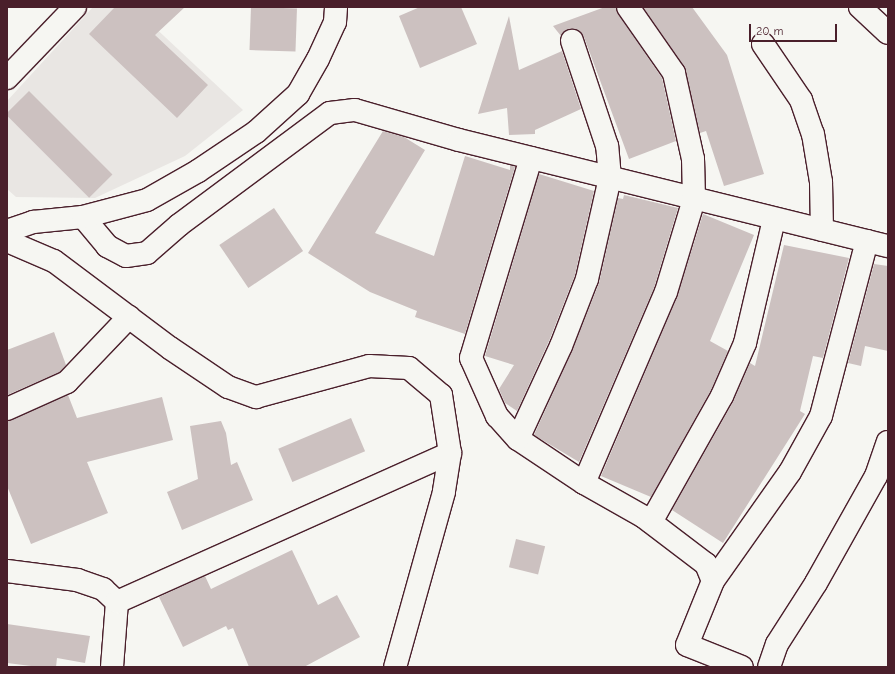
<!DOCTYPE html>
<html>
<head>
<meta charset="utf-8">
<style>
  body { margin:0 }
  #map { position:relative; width:895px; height:674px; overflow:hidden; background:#f6f6f2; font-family:"Comic Neue",sans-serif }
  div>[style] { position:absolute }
  .built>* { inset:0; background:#e9e6e3 }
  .building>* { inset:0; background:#ccc1c0; transform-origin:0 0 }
  .roads { filter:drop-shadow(1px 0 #4a1f2b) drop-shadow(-1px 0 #4a1f2b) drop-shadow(0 1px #4a1f2b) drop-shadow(0 -1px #4a1f2b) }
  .minor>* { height:22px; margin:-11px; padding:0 11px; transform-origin:11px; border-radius:11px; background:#f6f6f2 }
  span { translate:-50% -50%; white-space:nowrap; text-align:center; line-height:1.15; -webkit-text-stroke:3px #f6f6f2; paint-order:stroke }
  .frame { position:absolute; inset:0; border:8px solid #4a1f2b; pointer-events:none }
  .scale { position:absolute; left:749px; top:24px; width:88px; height:18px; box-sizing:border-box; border:2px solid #4a1f2b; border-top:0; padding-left:5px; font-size:12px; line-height:14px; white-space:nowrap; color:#4a1f2b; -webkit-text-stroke:3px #f6f6f2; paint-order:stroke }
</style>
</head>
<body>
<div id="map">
  <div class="built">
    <div style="clip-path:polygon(93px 7px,133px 7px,243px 110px,185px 156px,95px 198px,16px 197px,7px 189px,7px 101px)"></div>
  </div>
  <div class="building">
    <div style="clip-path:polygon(115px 7px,185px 7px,155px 35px,208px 85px,177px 118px,89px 34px)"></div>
    <div style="left:251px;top:7px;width:46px;height:43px;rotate:2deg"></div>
    <div style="clip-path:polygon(420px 7px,461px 7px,477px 44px,420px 68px,399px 16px)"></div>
    <div style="clip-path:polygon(605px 7px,616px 7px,618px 14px,662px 78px,676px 141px,629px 159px,584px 37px,574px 29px,568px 29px,561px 36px,553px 26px)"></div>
    <div style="clip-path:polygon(643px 7px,692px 7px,727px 55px,764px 174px,724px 186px,706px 131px,700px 133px,684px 66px)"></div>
    <div style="clip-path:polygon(509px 16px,519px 70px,562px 51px,581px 109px,535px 130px,535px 134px,509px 135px,507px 108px,478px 114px)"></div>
    <div style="left:29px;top:91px;width:118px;height:33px;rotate:45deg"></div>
    <div style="clip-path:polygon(383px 131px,404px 137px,425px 150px,375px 233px,434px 256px,465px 156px,510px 170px,510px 165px,515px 167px,465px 334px,415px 317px,417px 311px,370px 292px,308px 253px)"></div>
    <div style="clip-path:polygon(539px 174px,594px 191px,575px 275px,549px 341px,517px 411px,505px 403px,499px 389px,514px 365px,485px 356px)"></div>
    <div style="clip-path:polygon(624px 195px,678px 208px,654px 288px,579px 462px,534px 435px,572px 351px,599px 283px,618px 198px,623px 199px)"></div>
    <div style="left:274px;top:208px;width:52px;height:66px;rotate:56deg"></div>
    <div style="clip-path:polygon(703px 214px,754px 235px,710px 341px,728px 351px,711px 390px,651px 497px,601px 476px,677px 297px)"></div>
    <div style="clip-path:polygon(784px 245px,849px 258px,823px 358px,813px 356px,800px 411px,805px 414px,723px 543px,672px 510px,733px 402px,750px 363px,755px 366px)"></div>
    <div style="clip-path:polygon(874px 264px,888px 266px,888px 351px,865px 346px,861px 366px,848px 363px)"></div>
    <div style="clip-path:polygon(54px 332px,66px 365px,60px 372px,7px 395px,7px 350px)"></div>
    <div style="clip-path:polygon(68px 395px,77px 418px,162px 397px,173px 440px,87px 462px,108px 513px,31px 544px,7px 486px,7px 421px)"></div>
    <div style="left:351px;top:418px;width:36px;height:79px;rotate:67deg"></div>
    <div style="clip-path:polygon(221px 421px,226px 433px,231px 465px,237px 462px,253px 500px,182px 530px,167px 492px,198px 479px,190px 426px)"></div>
    <div style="left:516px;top:539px;width:30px;height:29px;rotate:14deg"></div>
    <div style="clip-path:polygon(292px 550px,318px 605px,337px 595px,360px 637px,304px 667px,249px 667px,233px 628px,228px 630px,226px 626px,183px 647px,159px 597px,205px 576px,211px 589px)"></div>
    <div style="clip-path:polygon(7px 624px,90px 636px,85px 663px,57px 658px,56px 667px,39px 667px,7px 663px)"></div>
  </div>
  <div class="roads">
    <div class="minor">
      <div style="left:860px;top:7px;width:38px;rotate:43deg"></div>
      <div style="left:763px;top:44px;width:68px;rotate:55.8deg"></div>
      <div style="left:801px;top:100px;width:36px;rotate:71deg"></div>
      <div style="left:813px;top:134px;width:49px;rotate:80.5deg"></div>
      <div style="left:821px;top:182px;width:48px;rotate:88.8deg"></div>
      <div style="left:7px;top:78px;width:98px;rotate:-46.2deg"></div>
      <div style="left:531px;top:158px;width:209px;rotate:106.7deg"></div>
      <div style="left:471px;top:358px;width:64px;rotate:65.9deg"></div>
      <div style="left:497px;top:416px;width:31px;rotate:48deg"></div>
      <div style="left:518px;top:439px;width:79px;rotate:33.7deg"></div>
      <div style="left:584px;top:483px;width:69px;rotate:29.5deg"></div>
      <div style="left:644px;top:517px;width:78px;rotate:37.2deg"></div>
      <div style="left:706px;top:564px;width:18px;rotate:68deg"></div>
      <div style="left:713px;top:581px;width:69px;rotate:112.1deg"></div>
      <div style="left:687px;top:645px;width:59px;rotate:21.8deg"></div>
      <div style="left:83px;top:217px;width:38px;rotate:50deg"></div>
      <div style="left:107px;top:246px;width:21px;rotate:28deg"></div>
      <div style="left:126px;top:256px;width:21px;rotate:-8deg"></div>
      <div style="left:147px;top:253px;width:43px;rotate:-41.2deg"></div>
      <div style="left:179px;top:225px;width:188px;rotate:-36.6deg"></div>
      <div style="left:330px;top:113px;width:25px;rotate:-7deg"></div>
      <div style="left:355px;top:110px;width:108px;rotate:16.1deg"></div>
      <div style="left:459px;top:140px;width:442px;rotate:13.9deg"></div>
      <div style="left:7px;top:231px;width:28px;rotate:-19deg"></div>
      <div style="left:33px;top:222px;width:50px;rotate:-5.7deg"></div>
      <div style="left:83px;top:217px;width:66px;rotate:-14.9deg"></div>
      <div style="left:147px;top:200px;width:59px;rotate:-29.6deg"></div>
      <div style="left:198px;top:171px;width:70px;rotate:-33.9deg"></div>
      <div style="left:256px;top:132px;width:57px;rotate:-42.1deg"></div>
      <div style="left:298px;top:94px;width:40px;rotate:-60.3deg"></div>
      <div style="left:318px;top:59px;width:41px;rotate:-65.3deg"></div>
      <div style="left:335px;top:22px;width:15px;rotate:-86deg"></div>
      <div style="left:7px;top:241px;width:51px;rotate:23.1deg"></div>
      <div style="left:54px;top:261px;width:145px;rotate:36.9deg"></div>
      <div style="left:170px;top:348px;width:70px;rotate:33.9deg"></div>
      <div style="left:228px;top:387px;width:30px;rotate:20deg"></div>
      <div style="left:256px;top:397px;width:117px;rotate:-15.3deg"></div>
      <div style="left:369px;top:366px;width:40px;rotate:2.9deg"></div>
      <div style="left:409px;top:368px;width:42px;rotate:40.2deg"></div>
      <div style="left:441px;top:395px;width:59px;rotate:81.2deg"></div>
      <div style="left:450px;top:453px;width:39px;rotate:99deg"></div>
      <div style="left:444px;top:492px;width:182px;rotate:105.6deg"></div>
      <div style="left:7px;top:409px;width:66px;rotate:-24.2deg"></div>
      <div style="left:67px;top:382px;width:90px;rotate:-46.4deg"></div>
      <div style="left:518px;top:439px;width:102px;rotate:-65.2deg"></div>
      <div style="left:561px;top:346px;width:72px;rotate:-68.8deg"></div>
      <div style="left:587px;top:279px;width:104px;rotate:-77.2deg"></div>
      <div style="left:610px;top:178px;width:32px;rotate:-95deg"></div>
      <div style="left:607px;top:146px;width:111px;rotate:-108.4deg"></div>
      <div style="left:584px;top:483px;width:208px;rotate:-66.8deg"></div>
      <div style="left:666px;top:292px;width:97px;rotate:-73.2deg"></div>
      <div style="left:694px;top:199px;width:40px;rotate:-91.4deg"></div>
      <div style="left:693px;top:159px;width:88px;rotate:-102.5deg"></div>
      <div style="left:674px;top:73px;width:80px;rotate:-124.9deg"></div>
      <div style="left:651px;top:522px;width:145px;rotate:-60.6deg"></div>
      <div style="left:722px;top:396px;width:58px;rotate:-66.5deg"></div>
      <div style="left:745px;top:343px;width:127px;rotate:-76.8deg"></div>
      <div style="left:7px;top:571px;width:71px;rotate:7.3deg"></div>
      <div style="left:77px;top:580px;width:28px;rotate:19deg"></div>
      <div style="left:103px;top:589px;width:19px;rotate:43deg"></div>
      <div style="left:117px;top:602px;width:65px;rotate:94.4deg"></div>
      <div style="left:713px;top:581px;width:133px;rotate:-54.8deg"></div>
      <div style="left:790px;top:472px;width:64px;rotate:-61deg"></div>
      <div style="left:821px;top:416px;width:181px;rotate:-75.3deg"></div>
      <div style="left:117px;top:602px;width:365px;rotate:-24.1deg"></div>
      <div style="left:769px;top:667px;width:24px;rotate:-71deg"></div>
      <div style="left:777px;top:644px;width:72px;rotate:-57.4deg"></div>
      <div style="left:816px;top:583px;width:123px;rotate:-60.7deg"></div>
      <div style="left:876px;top:476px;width:36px;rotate:-71deg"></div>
    </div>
  </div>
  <div class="frame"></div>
  <div class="scale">20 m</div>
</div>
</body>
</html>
